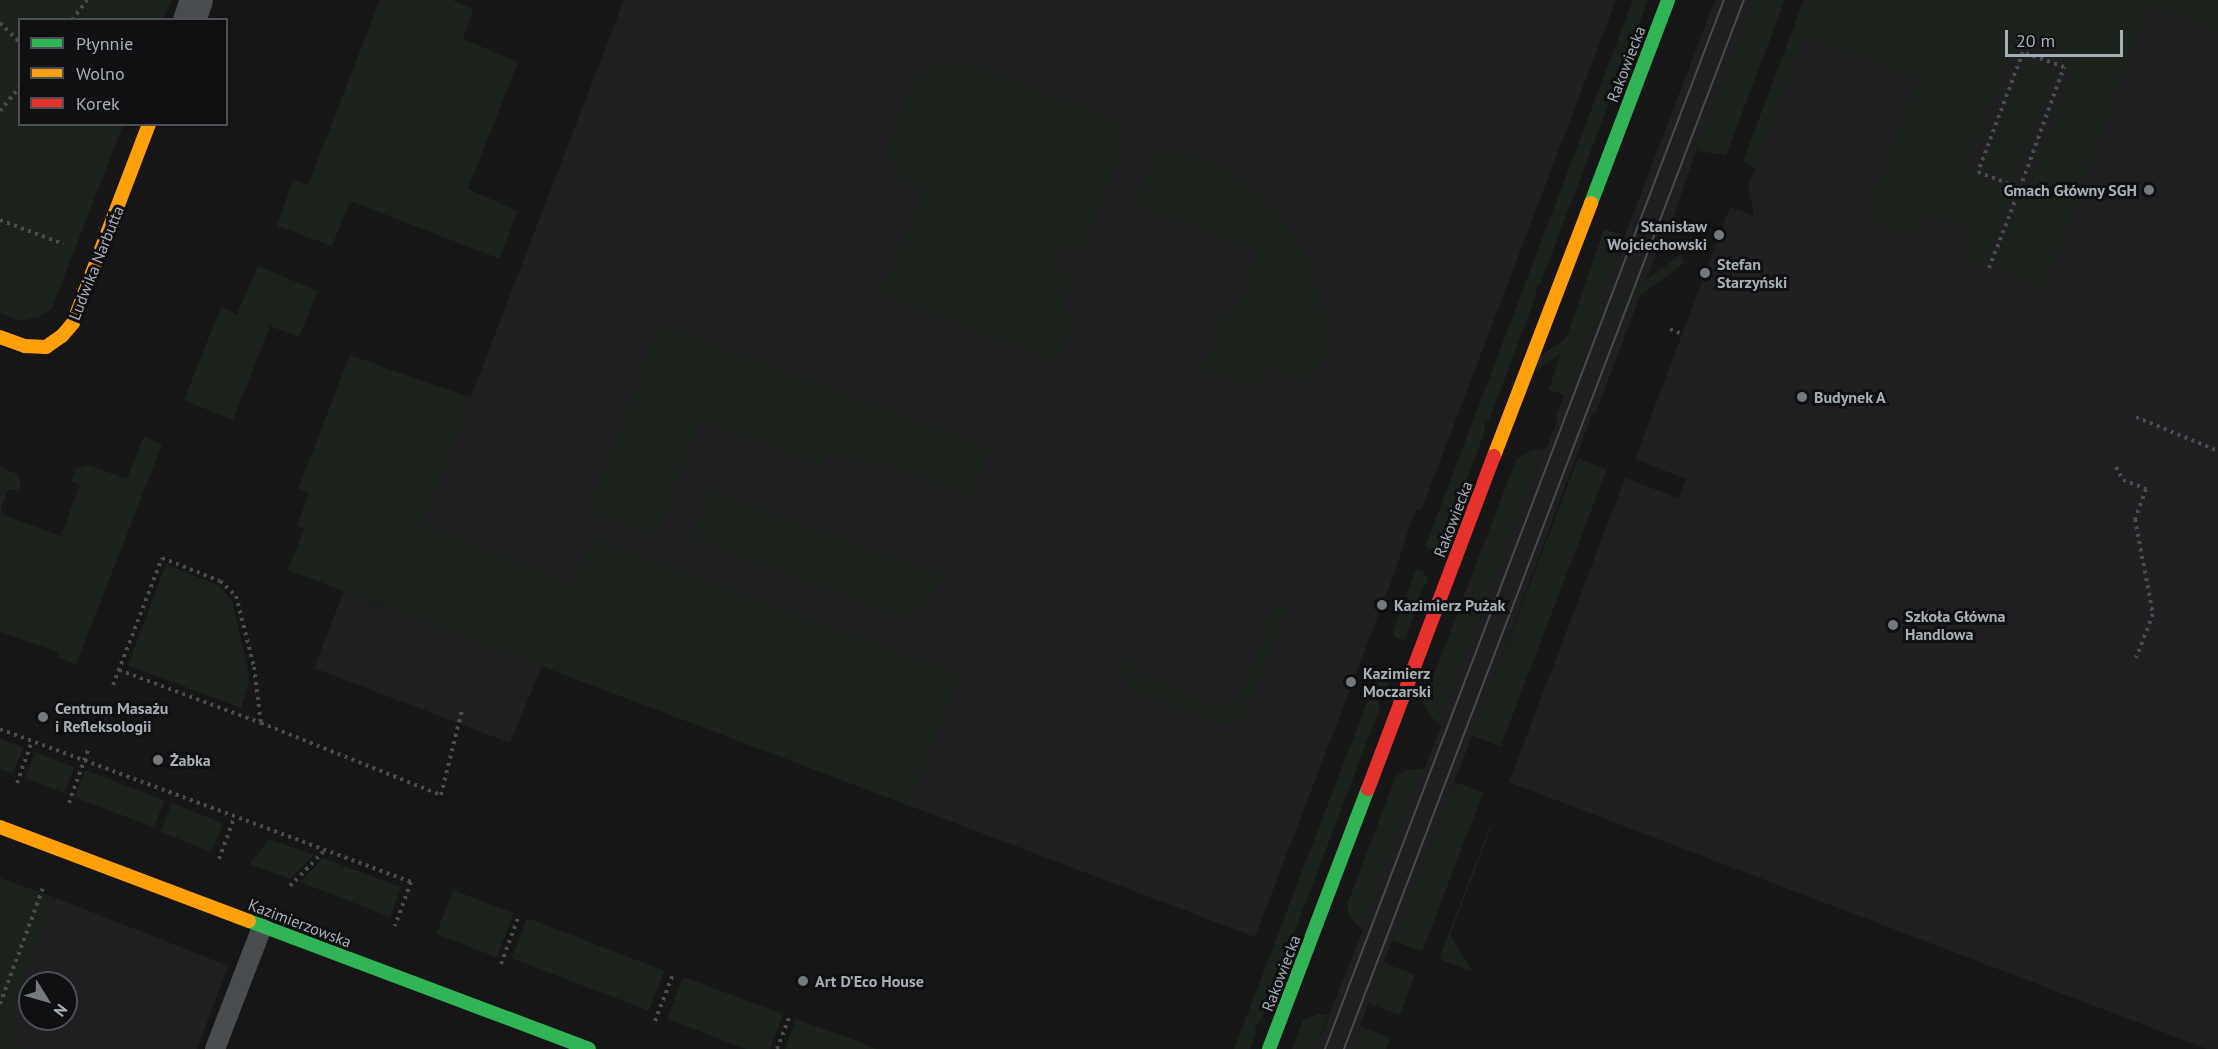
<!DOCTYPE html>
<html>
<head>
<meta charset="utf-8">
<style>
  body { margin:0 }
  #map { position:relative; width:2218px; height:1049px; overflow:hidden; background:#161616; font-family:"PT Sans",sans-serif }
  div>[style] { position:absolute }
  .built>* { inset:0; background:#202022 }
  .green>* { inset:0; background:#1c231c; transform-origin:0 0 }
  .path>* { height:4px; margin-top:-2px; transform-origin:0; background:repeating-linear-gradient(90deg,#4c4d50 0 3px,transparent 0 7.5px) }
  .lane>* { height:20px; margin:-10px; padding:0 10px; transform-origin:10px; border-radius:10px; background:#4a4d4f }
  .street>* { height:33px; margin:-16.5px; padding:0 16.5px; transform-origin:16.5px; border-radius:16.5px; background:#4a4d4f }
  .fast>* { height:14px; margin:-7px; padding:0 7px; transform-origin:7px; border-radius:7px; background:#30b455 }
  .slow>* { height:14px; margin:-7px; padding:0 7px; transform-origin:7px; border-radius:7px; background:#ff9f0a }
  .jam>* { height:14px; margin:-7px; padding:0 7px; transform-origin:7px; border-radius:7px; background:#e5322d }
  .tram>* { height:1.5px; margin:-0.75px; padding:0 0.75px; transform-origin:0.75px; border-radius:0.75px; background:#4a4c4d }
  .dots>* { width:16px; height:16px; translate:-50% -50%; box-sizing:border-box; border:3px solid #101012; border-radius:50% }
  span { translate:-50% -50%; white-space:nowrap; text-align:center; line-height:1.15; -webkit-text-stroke:6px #101012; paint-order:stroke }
  .street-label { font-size:16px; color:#a7afb6 }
  .poi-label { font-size:16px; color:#a7afb6; font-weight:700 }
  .right { translate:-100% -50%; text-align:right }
  .left { translate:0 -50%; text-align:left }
  .legend { position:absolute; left:18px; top:18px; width:210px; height:108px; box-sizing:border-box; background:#101012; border:2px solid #4c5054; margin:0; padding:8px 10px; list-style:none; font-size:18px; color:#a7afb6 }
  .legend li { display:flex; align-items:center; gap:12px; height:30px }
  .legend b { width:30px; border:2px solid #4c5054 }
  .north { position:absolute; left:18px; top:971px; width:60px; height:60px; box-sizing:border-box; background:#101012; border:2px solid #4c5054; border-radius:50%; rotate:127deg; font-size:16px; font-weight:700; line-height:24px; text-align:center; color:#a7afb6 }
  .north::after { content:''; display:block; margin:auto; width:21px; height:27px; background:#74797e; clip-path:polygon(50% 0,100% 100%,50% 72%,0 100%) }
  .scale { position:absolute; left:2005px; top:30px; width:118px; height:27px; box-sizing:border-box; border:3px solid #a7afb6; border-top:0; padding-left:8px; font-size:18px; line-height:21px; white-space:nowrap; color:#a7afb6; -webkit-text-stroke:4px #101012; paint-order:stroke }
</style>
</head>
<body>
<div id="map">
  <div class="built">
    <div style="clip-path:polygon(624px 0,1616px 0,1421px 511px,1417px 510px,1412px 519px,1393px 577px,1255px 937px,542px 666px,510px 743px,314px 668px,344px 591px,389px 609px)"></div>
    <div style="clip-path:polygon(1715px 0,1755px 0,1696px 151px,1670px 226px,1667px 225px,1596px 412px,1593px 412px,1395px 941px,1392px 941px,1360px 1026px,1362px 1027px,1354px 1049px,1315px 1049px,1363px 930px,1361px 928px,1421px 769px,1424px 770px,1441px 726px,1439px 724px,1543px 448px,1547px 448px,1558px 417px,1556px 416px)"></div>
    <div style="clip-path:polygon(1807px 0,2152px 0,2163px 10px,2218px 31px,2218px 1049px,2207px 1049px,1509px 782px,1625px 478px,1678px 498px,1686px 479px,1635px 459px,1730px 207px,1754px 216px,1748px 186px,1755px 168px,1746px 161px)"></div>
    <div style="clip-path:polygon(evenodd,54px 897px,228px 966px,197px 1049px,22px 1049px,13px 1008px,54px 897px,30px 983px,66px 983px,66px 1019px,30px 1019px,30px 983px)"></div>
  </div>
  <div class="green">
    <div style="clip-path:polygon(0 0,171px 0,164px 19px,20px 20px,20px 124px,123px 125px,52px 308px,39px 317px,21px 321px,0 313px)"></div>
    <div style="clip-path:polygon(380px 0,452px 0,473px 9px,463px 39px,518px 62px,468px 189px,517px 211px,500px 259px,350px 201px,332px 246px,277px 226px,293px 180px,308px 185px)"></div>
    <div style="clip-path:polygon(1633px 0,1648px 0,1541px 282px,1536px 287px,1536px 296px,1489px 420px,1485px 424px,1484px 434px,1441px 546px,1432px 550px,1425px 547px)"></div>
    <div style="clip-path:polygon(1755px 0,1785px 0,1726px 155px,1696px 151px)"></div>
    <div style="clip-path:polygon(1804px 0,2218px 0,2218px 31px,2149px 5px,2045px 289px,1993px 269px,2024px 185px,2030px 187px,2040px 161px,2035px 158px,2040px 142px,2047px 144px,2057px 118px,2051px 115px,2057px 100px,2062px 101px,2072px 75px,2067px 73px,2069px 65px,2058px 60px,2061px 50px,2036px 40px,2032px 51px,2021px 47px,2017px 54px,2011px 52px,2000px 80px,2006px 83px,2001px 96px,1994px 94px,1984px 120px,1991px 124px,1985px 140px,1977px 138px,1968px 163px,1975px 166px,1972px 175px,2013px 190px,1985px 266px,1963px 258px,1971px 230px,1925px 213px,1911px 236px,1865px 219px,1918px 78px,1805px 37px,1755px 168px,1743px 161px)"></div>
    <div style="left:2026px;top:58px;width:33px;height:120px;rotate:21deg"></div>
    <div style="clip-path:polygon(969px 62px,1122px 123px,1126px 140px,1083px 248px,1074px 249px,1061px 243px,1053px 263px,1072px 274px,1070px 286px,1060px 305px,1074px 319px,1059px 362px,879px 294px,925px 189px,897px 177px,885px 153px,915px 77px,937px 63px)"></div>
    <div style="clip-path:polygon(1161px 149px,1175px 149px,1233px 171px,1283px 218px,1306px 252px,1322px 304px,1330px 352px,1308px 383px,1266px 368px,1258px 388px,1202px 371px,1225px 309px,1234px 315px,1259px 251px,1134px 206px,1153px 158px)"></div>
    <div style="left:1604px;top:229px;width:21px;height:170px;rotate:19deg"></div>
    <div style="left:1680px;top:255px;width:9px;height:202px;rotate:54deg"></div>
    <div style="clip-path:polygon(258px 266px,318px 291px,299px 337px,270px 326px,233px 420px,184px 400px,221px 307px,237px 314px)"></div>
    <div style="clip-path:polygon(659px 324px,990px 448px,972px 497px,878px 462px,876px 469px,826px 450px,821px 465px,701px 421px,657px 537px,589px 511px)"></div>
    <div style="clip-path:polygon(350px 355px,471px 398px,423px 524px,573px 585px,592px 538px,960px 675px,910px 806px,288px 570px,304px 529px,297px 526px,309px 493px,298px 489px)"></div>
    <div style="clip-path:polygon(144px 436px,162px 445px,76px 664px,57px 657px,58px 652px,0 632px,0 467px,17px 474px,21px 484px,18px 491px,11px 489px,7px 492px,1px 509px,3px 515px,61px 536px,80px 485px,71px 481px,75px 469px,88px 465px,127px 479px)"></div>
    <div style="clip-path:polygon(1543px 448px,1541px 454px,1439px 724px,1431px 717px,1423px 703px,1516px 460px,1530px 451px)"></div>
    <div style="left:1578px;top:458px;width:31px;height:297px;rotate:21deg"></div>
    <div style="clip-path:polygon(708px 490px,942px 575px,939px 585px,927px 605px,912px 615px,896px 615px,691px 538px)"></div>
    <div style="clip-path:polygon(166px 564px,217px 585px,232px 600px,249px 674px,249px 682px,241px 708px,128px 665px)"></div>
    <div style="clip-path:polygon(1416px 569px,1423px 571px,1428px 580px,1421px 592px,1405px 641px,1395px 637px,1393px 632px)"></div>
    <div style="clip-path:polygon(1276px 600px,1289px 605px,1242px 724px,1224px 724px,1134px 692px,1119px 663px,1133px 658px,1141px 674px,1225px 708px,1239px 700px)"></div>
    <div style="clip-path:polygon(1381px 673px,1391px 677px,1383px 698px,1379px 702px,1379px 710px,1261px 1020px,1255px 1027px,1256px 1033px,1250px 1049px,1234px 1049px,1377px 676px)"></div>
    <div style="clip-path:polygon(0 739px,23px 748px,13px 774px,0 769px)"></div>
    <div style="left:35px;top:752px;width:42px;height:28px;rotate:21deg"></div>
    <div style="clip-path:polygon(1421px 769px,1419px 777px,1361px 928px,1349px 916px,1347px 905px,1396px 776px,1406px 770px)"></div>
    <div style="left:85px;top:770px;width:85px;height:29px;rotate:21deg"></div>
    <div style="left:1455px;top:782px;width:30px;height:170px;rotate:21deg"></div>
    <div style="left:172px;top:803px;width:55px;height:31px;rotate:22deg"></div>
    <div style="clip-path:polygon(1490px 826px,1492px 826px,1450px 935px,1473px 972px,1439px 959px)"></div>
    <div style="clip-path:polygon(269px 839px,314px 855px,290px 879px,250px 864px)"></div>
    <div style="clip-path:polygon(323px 858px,401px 887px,390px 917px,300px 882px)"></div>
    <div style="clip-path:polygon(0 878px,54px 897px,13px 1008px,22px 1049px,0 1049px)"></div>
    <div style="left:453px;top:890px;width:65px;height:47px;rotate:21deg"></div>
    <div style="left:527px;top:918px;width:147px;height:43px;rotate:21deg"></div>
    <div style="left:1384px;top:963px;width:33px;height:43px;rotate:21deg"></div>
    <div style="clip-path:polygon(683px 977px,783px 1014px,770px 1049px,746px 1049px,667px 1019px)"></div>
    <div style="clip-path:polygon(1319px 1014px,1328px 1015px,1315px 1049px,1292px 1049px,1303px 1020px)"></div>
    <div style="clip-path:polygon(796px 1019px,857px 1041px,876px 1049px,785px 1049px)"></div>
    <div style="clip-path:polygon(1362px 1027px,1390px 1038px,1386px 1049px,1354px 1049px)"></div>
  </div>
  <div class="path">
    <div style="left:72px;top:20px;width:25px;rotate:-53deg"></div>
    <div style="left:0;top:23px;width:28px;rotate:44deg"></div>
    <div style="left:0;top:111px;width:32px;rotate:-51deg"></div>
    <div style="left:0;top:220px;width:68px;rotate:20.6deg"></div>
    <div style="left:1989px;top:268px;width:86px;rotate:-68.8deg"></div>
    <div style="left:2020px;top:188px;width:129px;rotate:-70deg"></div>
    <div style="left:2064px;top:67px;width:44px;rotate:-159.9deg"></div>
    <div style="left:2023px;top:52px;width:128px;rotate:110.6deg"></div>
    <div style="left:1978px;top:172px;width:45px;rotate:20.9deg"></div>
    <div style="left:1670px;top:329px;width:13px;rotate:23deg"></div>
    <div style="left:2136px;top:417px;width:89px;rotate:22.5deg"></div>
    <div style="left:2116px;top:467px;width:15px;rotate:62deg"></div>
    <div style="left:2123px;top:480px;width:25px;rotate:21deg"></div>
    <div style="left:2146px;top:489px;width:32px;rotate:110deg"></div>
    <div style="left:2135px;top:519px;width:97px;rotate:79.3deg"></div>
    <div style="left:2153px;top:614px;width:47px;rotate:111.1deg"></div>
    <div style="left:119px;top:670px;width:152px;rotate:20.5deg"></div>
    <div style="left:113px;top:685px;width:136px;rotate:-68.9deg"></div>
    <div style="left:162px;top:558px;width:62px;rotate:21.6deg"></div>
    <div style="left:220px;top:581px;width:22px;rotate:43deg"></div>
    <div style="left:236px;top:596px;width:73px;rotate:75.8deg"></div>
    <div style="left:254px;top:667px;width:56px;rotate:82.9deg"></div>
    <div style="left:261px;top:723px;width:194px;rotate:21.8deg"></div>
    <div style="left:441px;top:795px;width:88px;rotate:-76.1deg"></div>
    <div style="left:0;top:729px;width:439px;rotate:20.4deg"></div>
    <div style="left:411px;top:882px;width:47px;rotate:110deg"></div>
    <div style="left:17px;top:783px;width:45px;rotate:-70.3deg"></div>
    <div style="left:69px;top:803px;width:56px;rotate:-70.3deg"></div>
    <div style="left:219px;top:859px;width:44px;rotate:-69.9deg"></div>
    <div style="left:290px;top:886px;width:49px;rotate:-45.8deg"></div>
    <div style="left:501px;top:964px;width:52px;rotate:-69.8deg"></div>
    <div style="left:0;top:1004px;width:124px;rotate:-69.7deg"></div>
    <div style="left:655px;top:1021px;width:50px;rotate:-69deg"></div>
    <div style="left:777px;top:1049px;width:34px;rotate:-69deg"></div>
  </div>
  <div class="lane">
    <div style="left:215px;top:1049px;width:131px;rotate:-68.9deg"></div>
  </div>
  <div class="street">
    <div style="left:189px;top:20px;width:21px;rotate:-71deg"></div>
  </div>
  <div class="fast">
    <div style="left:1591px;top:203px;width:217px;rotate:-69.2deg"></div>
    <div style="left:249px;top:921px;width:363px;rotate:20.6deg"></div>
    <div style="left:1269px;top:1049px;width:278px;rotate:-69.2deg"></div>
  </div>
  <div class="slow">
    <div style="left:0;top:337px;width:27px;rotate:20deg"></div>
    <div style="left:25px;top:346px;width:21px;rotate:3deg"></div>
    <div style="left:46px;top:347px;width:19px;rotate:-35deg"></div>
    <div style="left:62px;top:336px;width:17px;rotate:-50deg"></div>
    <div style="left:73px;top:323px;width:213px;rotate:-69.1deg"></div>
    <div style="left:1494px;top:456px;width:271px;rotate:-69deg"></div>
    <div style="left:0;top:827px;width:266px;rotate:20.7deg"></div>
  </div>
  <div class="jam">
    <div style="left:1368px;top:789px;width:356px;rotate:-69.3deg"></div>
  </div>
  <div class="tram">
    <div style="left:1325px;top:1049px;width:1122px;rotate:-69.18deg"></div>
    <div style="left:1344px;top:1049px;width:1123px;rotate:-69.13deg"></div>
  </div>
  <div class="dots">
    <div style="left:2149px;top:190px;background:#74797e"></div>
    <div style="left:1719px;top:235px;background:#74797e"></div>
    <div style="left:1705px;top:273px;background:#74797e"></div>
    <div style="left:1802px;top:397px;background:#74797e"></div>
    <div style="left:1382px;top:605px;background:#74797e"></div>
    <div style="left:1893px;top:625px;background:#74797e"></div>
    <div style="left:1351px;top:682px;background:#74797e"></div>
    <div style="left:43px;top:717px;background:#74797e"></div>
    <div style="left:158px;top:760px;background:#74797e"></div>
    <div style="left:803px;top:981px;background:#74797e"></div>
  </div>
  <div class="street-label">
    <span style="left:1626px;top:64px;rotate:-69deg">Rakowiecka</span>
    <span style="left:96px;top:263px;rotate:-68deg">Ludwika Narbutta</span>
    <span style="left:1453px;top:519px;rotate:-69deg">Rakowiecka</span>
    <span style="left:300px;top:923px;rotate:21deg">Kazimierzowska</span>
    <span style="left:1281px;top:973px;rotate:-69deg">Rakowiecka</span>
  </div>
  <div class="poi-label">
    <span class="right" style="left:2137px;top:190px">Gmach Główny SGH</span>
    <span class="right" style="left:1707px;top:235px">Stanisław<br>Wojciechowski</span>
    <span class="left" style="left:1717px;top:273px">Stefan<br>Starzyński</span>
    <span class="left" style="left:1814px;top:397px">Budynek A</span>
    <span class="left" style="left:1394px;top:605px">Kazimierz Pużak</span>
    <span class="left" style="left:1905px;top:625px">Szkoła Główna<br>Handlowa</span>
    <span class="left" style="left:1363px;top:682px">Kazimierz<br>Moczarski</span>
    <span class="left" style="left:55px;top:717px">Centrum Masażu<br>i Refleksologii</span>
    <span class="left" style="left:170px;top:760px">Żabka</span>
    <span class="left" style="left:815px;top:981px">Art D’Eco House</span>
  </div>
  <ul class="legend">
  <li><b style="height:8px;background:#30b455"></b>Płynnie</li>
  <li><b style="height:8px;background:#ff9f0a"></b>Wolno</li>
  <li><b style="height:8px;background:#e5322d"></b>Korek</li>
  </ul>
  <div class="north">N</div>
  <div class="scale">20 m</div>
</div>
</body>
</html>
